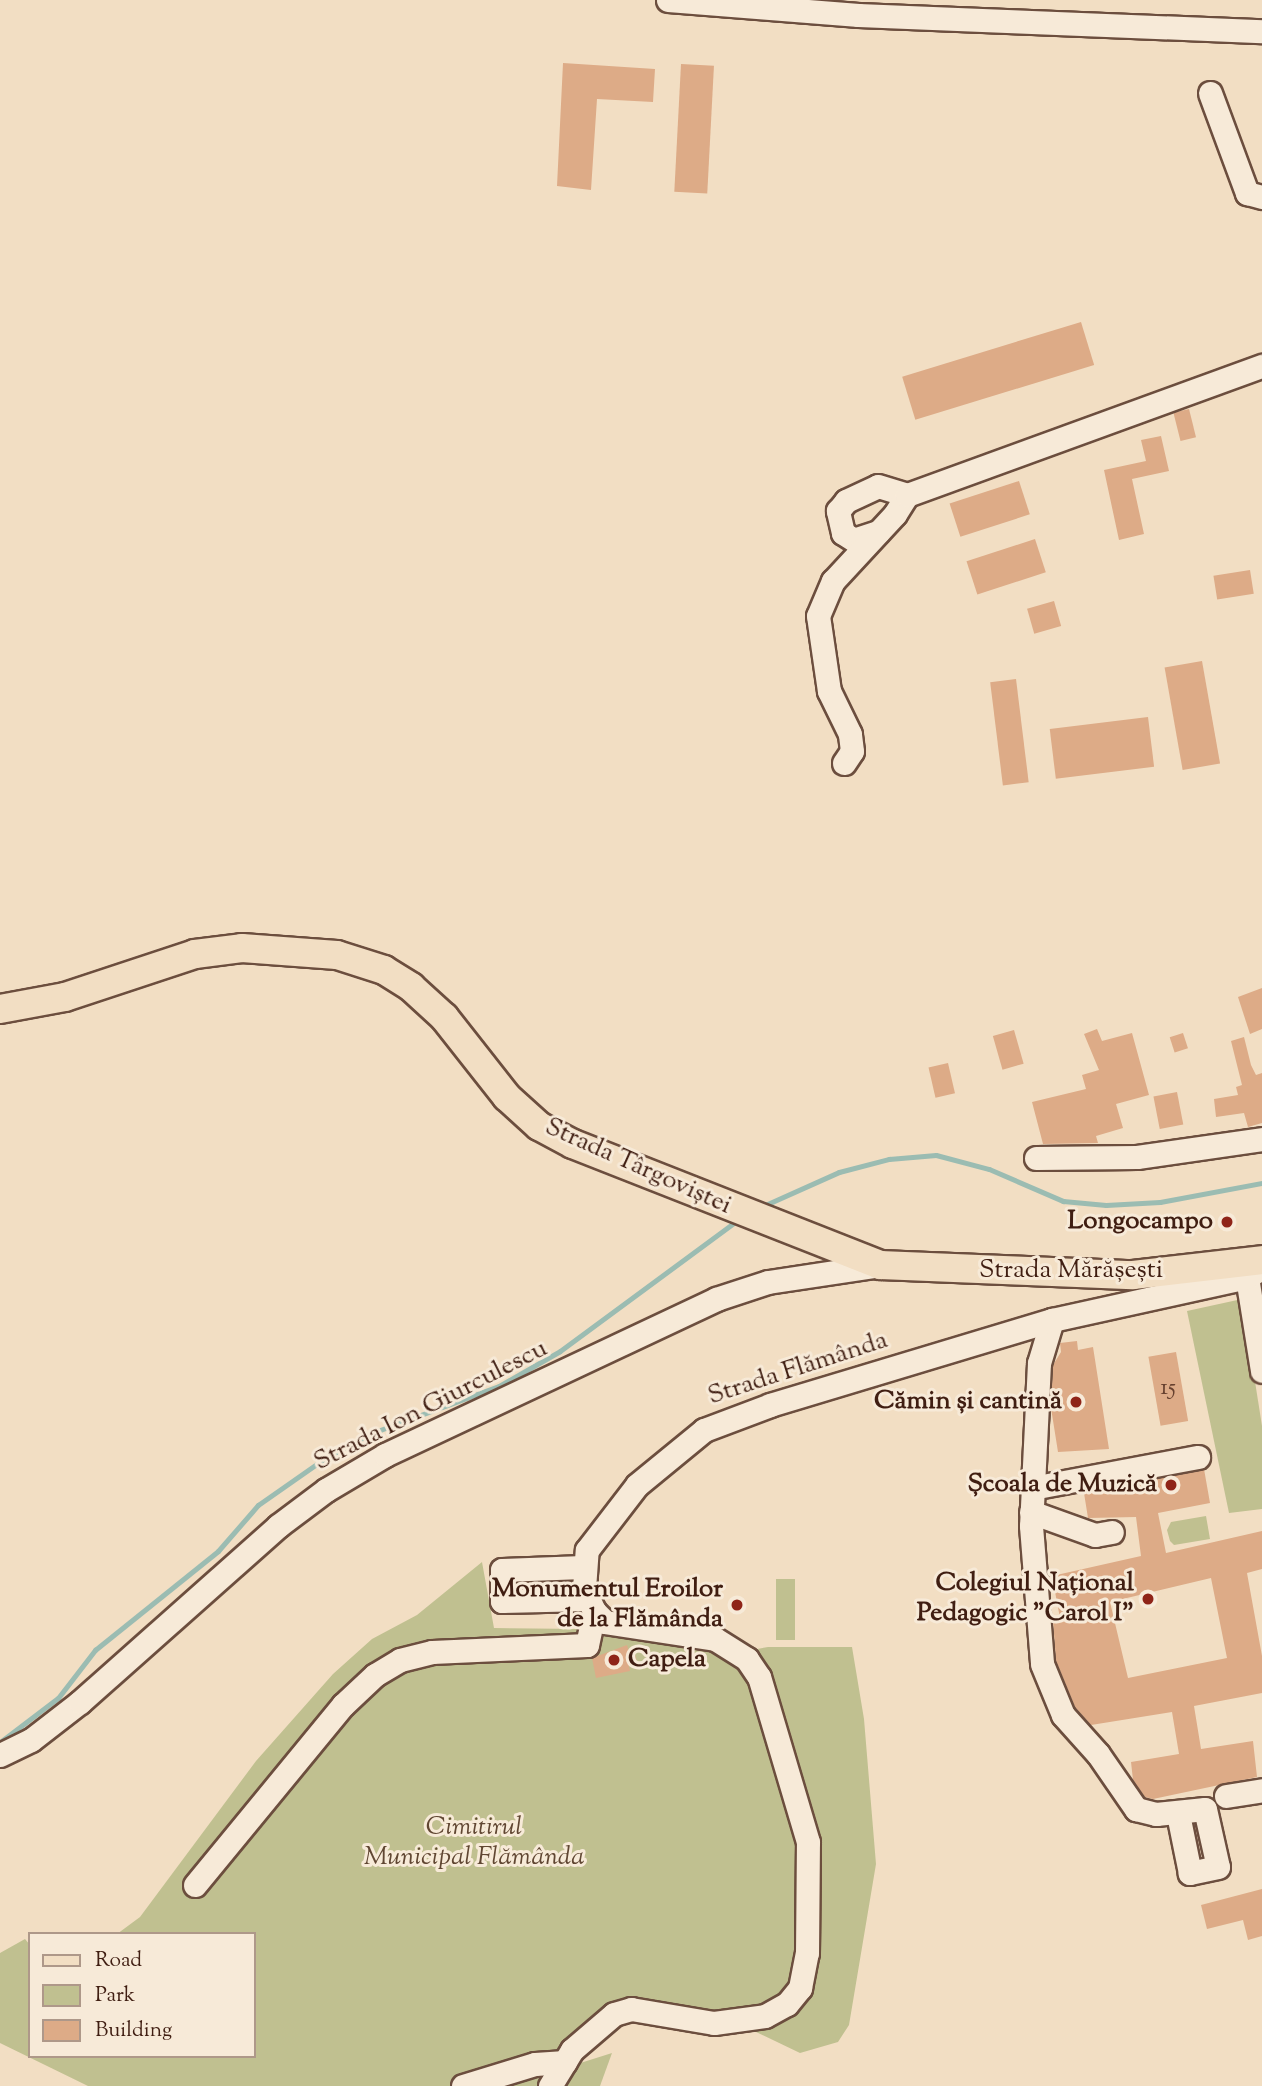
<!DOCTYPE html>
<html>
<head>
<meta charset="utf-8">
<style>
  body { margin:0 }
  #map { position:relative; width:1262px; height:2086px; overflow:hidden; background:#f2dec3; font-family:"Sorts Mill Goudy",serif }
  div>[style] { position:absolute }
  .green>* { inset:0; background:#c0c090; transform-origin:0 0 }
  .stream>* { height:5px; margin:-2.5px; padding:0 2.5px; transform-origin:2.5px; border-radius:2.5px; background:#9bbcb2 }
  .building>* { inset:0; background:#ddab87; transform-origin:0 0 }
  .roads { filter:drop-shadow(2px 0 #6c4e3e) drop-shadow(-2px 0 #6c4e3e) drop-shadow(0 2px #6c4e3e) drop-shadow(0 -2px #6c4e3e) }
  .minor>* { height:23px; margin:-11.5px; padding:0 11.5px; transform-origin:11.5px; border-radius:11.5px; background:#f7ead8 }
  .major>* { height:28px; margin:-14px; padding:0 14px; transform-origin:14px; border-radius:14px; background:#f2dec3 }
  .dots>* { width:19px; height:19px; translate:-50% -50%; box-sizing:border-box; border:4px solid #f7ead8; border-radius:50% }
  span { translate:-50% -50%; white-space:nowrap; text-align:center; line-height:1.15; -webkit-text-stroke:6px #f7ead8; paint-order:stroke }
  .number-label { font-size:23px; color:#67412f }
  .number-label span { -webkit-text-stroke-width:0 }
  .street-label { font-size:26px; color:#401e12 }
  .poi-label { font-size:26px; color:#401e12; font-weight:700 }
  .right { translate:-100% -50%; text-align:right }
  .left { translate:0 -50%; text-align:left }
  .park-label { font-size:26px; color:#604632; font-style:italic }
  .legend { position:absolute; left:28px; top:1932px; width:228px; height:126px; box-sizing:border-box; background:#f7ead8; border:2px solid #ae9889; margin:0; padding:9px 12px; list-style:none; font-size:21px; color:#401e12 }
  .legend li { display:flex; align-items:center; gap:14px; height:35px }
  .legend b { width:35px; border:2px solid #ae9889 }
</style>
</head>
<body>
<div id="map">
  <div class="green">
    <div style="clip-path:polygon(1242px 1299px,1262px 1426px,1262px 1509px,1229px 1513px,1187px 1311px)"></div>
    <div style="clip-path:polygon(1206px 1516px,1210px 1539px,1174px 1545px,1170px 1541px,1167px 1530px,1171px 1522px)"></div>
    <div style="clip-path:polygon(482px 1562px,494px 1628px,583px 1629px,741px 1652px,768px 1647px,852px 1647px,864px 1719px,876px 1864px,849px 2025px,838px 2042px,800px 2053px,754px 2031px,706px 2029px,631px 2004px,539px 2086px,88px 2086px,0 2043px,0 1953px,25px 1939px,30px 1945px,30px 2056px,254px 2056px,254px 1934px,117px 1934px,140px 1917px,256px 1761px,333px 1674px,372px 1639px,417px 1615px)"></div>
    <div style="left:776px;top:1579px;width:19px;height:61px"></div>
    <div style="clip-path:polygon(612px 2053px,600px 2086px,558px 2086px,574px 2065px)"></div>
  </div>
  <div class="stream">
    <div style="left:763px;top:1206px;width:83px;rotate:-24.1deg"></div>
    <div style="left:839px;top:1172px;width:52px;rotate:-14.6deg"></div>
    <div style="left:889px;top:1159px;width:47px;rotate:-4.9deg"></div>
    <div style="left:936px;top:1155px;width:55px;rotate:14.8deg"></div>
    <div style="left:989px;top:1169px;width:81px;rotate:23.4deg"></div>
    <div style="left:1063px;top:1201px;width:43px;rotate:5.3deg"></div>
    <div style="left:1106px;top:1205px;width:54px;rotate:-3.2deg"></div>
    <div style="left:1160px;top:1202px;width:104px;rotate:-10.6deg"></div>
    <div style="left:0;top:1742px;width:73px;rotate:-37.2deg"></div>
    <div style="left:58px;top:1698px;width:61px;rotate:-52.4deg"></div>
    <div style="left:95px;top:1650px;width:158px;rotate:-38.8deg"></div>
    <div style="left:218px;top:1551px;width:61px;rotate:-49deg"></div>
    <div style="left:258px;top:1505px;width:82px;rotate:-35deg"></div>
    <div style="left:325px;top:1458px;width:53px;rotate:-28deg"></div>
    <div style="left:372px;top:1433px;width:135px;rotate:-20.3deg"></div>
    <div style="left:499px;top:1386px;width:70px;rotate:-29.8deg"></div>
    <div style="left:560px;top:1351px;width:214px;rotate:-36.4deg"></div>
  </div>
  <div class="building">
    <div style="clip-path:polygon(563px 63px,655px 69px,653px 102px,597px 99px,591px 190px,557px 186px)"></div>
    <div style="left:681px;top:64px;width:33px;height:128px;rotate:3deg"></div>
    <div style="left:1081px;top:322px;width:45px;height:187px;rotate:73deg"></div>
    <div style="left:1189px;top:409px;width:29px;height:16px;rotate:76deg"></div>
    <div style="clip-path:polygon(1161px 436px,1169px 471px,1132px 479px,1144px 534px,1119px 540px,1104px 470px,1146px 461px,1141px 440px)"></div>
    <div style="left:1019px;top:481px;width:35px;height:73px;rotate:72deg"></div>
    <div style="left:1035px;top:539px;width:35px;height:72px;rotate:72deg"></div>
    <div style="left:1250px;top:570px;width:24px;height:37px;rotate:81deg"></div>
    <div style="left:1054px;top:601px;width:26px;height:28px;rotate:74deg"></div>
    <div style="left:1202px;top:661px;width:104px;height:38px;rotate:80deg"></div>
    <div style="left:1016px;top:679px;width:104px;height:26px;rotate:83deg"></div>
    <div style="left:1148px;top:717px;width:50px;height:99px;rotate:83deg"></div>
    <div style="clip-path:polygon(1262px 988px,1262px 1029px,1250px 1034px,1238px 997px)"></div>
    <div style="clip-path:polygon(1097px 1029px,1102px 1041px,1132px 1033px,1149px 1095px,1116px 1104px,1123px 1128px,1096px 1136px,1098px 1143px,1043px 1144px,1032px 1102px,1086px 1089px,1082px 1075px,1099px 1070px,1084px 1034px)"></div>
    <div style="left:1014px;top:1030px;width:35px;height:22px;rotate:74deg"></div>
    <div style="left:1183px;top:1033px;width:16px;height:14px;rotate:72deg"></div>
    <div style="clip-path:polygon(1244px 1037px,1251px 1065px,1256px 1075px,1262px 1073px,1262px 1123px,1248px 1127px,1244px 1113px,1216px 1117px,1214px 1099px,1238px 1095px,1236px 1087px,1242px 1085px,1231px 1041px)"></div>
    <div style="left:948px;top:1063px;width:31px;height:20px;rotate:77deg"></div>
    <div style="left:1177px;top:1092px;width:33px;height:24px;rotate:79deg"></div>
    <div style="clip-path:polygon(1077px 1341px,1078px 1350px,1093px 1347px,1109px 1449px,1058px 1452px,1051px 1408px,1053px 1365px,1061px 1352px,1060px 1343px)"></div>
    <div style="left:1176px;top:1352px;width:70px;height:28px;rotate:80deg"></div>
    <div style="clip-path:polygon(evenodd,1204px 1469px,1210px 1503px,1158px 1513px,1166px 1553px,1262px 1531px,1262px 1569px,1247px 1573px,1262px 1656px,1262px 1693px,1194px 1706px,1201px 1749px,1253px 1741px,1257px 1777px,1153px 1799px,1145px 1797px,1133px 1780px,1131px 1762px,1179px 1754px,1172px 1712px,1091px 1725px,1075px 1707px,1056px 1661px,1053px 1620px,1060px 1618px,1052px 1576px,1141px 1556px,1136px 1517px,1088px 1518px,1084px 1493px,1204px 1469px,1211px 1578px,1227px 1658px,1128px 1678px,1110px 1602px,1211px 1578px)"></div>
    <div style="clip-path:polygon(627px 1645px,629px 1651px,634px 1651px,638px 1665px,629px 1666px,630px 1671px,596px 1678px,592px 1658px)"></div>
    <div style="clip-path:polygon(1262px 1889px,1262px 1936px,1248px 1940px,1243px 1920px,1207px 1929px,1201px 1905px)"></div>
  </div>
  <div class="roads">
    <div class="minor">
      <div style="left:668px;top:0;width:191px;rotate:4.5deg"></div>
      <div style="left:858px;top:15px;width:404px;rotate:2.3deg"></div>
      <div style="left:1210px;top:93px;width:107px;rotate:69.7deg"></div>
      <div style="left:1247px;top:193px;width:16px;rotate:15deg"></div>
      <div style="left:878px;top:532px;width:25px;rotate:162deg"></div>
      <div style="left:854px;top:540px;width:13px;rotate:-148deg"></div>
      <div style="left:843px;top:533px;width:23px;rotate:-103deg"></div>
      <div style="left:838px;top:511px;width:13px;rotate:-51deg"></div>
      <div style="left:846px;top:501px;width:35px;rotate:-25deg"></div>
      <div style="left:878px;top:486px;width:30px;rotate:17deg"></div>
      <div style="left:844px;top:763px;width:14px;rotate:-56deg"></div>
      <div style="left:852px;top:751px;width:17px;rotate:-97deg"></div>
      <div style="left:850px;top:734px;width:48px;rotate:-116deg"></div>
      <div style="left:829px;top:691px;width:76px;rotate:-98.3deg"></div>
      <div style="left:818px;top:616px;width:38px;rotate:-67deg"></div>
      <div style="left:833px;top:581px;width:91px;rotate:-47.2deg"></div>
      <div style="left:895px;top:514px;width:22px;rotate:-58deg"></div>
      <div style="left:907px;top:495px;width:378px;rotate:-20deg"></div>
      <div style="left:1036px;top:1158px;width:101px;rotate:-0.6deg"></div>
      <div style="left:1137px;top:1157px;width:126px;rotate:-8.2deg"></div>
      <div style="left:1247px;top:1277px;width:95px;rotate:80.9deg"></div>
      <div style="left:1052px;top:1320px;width:45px;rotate:106.8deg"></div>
      <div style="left:1039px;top:1363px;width:163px;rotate:92.8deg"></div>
      <div style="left:1031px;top:1526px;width:138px;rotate:85.4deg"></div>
      <div style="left:1042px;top:1664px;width:55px;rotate:67.6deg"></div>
      <div style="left:1063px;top:1715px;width:52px;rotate:48.1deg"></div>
      <div style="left:1098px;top:1754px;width:67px;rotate:55.4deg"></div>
      <div style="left:1136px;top:1809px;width:21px;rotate:14deg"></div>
      <div style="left:1156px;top:1814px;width:49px;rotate:-5.8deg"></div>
      <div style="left:1205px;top:1809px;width:59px;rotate:77.4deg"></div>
      <div style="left:1218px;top:1867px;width:29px;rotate:168deg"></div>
      <div style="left:1190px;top:1873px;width:60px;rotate:-101.5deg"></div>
      <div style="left:1032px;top:1488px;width:169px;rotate:-10.6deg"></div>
      <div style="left:1031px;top:1512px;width:68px;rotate:19.8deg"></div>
      <div style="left:1095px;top:1535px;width:17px;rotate:-10deg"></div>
      <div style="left:583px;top:1567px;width:81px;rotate:177.9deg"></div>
      <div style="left:502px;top:1570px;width:31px;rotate:90deg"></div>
      <div style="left:502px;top:1601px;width:86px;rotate:-1.3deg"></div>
      <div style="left:0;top:1755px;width:34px;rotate:-26deg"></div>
      <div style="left:31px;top:1740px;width:62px;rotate:-37.8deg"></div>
      <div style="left:80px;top:1702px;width:265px;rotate:-41.6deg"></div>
      <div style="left:278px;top:1526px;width:60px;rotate:-36.9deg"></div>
      <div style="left:326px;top:1490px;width:69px;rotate:-30.7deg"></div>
      <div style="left:385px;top:1455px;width:366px;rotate:-25.2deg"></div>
      <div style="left:716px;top:1299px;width:55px;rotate:-18.1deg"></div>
      <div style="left:768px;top:1282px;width:113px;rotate:-8.6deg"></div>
      <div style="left:1226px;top:1796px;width:36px;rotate:-9deg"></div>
      <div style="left:195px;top:1885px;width:233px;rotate:-50.6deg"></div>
      <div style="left:343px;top:1705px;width:44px;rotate:-43.2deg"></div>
      <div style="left:375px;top:1675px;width:29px;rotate:-31deg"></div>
      <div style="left:400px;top:1660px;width:33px;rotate:-14deg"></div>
      <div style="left:432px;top:1652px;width:155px;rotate:-2.6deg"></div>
      <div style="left:587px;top:1645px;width:35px;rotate:-78deg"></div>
      <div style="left:463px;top:2086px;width:75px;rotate:-17deg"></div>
      <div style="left:535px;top:2064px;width:30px;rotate:-4deg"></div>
      <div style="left:550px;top:2086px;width:42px;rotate:-58.6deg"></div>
      <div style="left:572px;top:2050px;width:55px;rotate:-40.6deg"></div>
      <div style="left:614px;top:2014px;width:18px;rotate:-16deg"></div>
      <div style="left:631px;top:2009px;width:84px;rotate:9.6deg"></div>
      <div style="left:714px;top:2023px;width:51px;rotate:-7.8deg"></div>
      <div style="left:765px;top:2016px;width:25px;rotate:-29deg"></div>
      <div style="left:787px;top:2004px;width:21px;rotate:-51deg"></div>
      <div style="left:800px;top:1988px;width:36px;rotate:-79deg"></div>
      <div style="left:807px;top:1953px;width:111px;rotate:-89.5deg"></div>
      <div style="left:808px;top:1842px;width:172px;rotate:-106.5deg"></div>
      <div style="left:759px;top:1677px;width:22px;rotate:-124deg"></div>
      <div style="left:747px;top:1659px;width:38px;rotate:-148deg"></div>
      <div style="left:715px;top:1639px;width:111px;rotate:-171.2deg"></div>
      <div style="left:605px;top:1622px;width:16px;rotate:-135deg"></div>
      <div style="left:594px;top:1611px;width:24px;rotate:-114deg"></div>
      <div style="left:584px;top:1589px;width:39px;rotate:-86deg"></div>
      <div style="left:587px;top:1550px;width:82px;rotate:-52.4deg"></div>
      <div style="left:637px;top:1485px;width:87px;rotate:-39.4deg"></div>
      <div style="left:704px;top:1430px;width:71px;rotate:-20.7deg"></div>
      <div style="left:770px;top:1405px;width:295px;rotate:-16.8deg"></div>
      <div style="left:1052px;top:1320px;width:200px;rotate:-12.4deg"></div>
      <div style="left:1247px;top:1277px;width:17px;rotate:-31deg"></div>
    </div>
    <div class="major">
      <div style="left:0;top:1009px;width:66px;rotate:-10.5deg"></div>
      <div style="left:65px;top:997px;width:137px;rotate:-18.3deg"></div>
      <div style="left:195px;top:954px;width:47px;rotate:-7.3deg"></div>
      <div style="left:242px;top:948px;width:95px;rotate:4.2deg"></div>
      <div style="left:337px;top:955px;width:49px;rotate:17.7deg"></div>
      <div style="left:384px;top:970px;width:32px;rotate:32deg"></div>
      <div style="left:411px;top:987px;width:45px;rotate:42.3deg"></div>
      <div style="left:444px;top:1017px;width:102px;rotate:51.8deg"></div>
      <div style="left:507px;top:1097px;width:43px;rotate:42.2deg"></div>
      <div style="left:539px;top:1126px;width:38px;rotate:28deg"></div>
      <div style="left:573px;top:1144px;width:330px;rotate:21.5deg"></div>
      <div style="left:880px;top:1265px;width:253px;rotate:2.3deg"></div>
      <div style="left:1133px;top:1275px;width:130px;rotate:-6.6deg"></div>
    </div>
  </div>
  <div class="dots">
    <div style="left:1227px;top:1222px;background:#8f2418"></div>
    <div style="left:1076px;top:1402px;background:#8f2418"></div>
    <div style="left:1171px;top:1485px;background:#8f2418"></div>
    <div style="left:1148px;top:1599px;background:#8f2418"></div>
    <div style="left:737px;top:1605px;background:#8f2418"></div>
    <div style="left:614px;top:1660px;background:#8f2418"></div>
  </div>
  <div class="number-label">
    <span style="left:1168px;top:1389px">15</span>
  </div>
  <div class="street-label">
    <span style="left:638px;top:1167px;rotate:24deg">Strada Târgoviștei</span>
    <span style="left:1071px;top:1271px">Strada Mărășești</span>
    <span style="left:798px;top:1369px;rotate:-18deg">Strada Flămânda</span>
    <span style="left:431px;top:1406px;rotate:-27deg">Strada Ion Giurculescu</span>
  </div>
  <div class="poi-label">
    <span class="right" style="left:1213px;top:1222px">Longocampo</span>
    <span class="right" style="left:1062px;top:1402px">Cămin și cantină</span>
    <span class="right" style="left:1157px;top:1485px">Şcoala de Muzică</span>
    <span class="right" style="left:1134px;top:1599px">Colegiul Național<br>Pedagogic ”Carol I”</span>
    <span class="right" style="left:723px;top:1605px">Monumentul Eroilor<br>de la Flămânda</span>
    <span class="left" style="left:628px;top:1660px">Capela</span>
  </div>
  <div class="park-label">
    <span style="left:474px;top:1843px">Cimitirul<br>Municipal Flămânda</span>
  </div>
  <ul class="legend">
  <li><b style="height:9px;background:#f2dec3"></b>Road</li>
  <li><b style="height:19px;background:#c0c090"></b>Park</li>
  <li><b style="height:19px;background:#ddab87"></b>Building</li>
  </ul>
</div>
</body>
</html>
